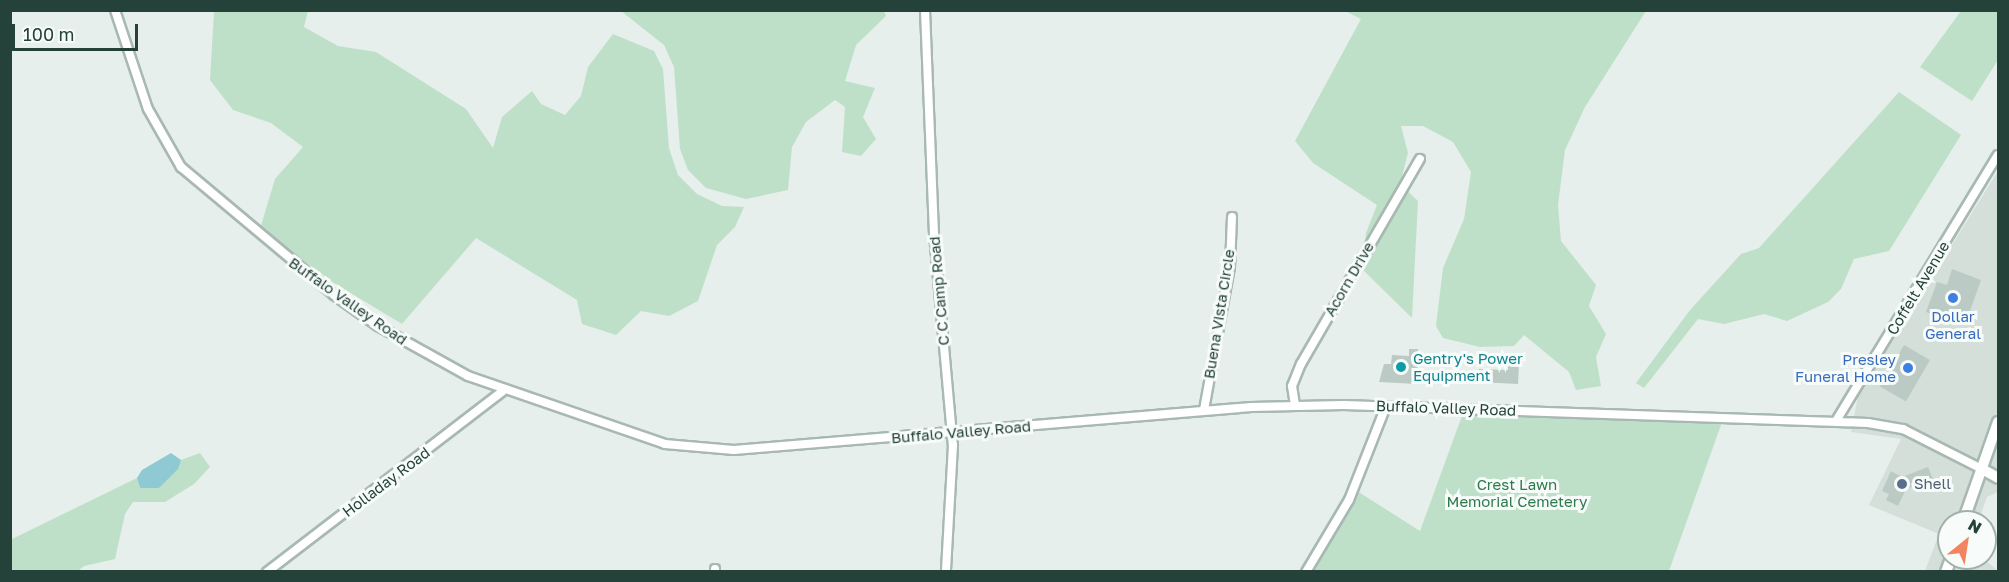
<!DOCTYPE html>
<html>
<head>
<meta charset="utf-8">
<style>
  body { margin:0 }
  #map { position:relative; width:2009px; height:582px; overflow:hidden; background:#e6efeb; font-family:"Golos Text",sans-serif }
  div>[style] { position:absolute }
  .built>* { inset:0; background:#d4dfda }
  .green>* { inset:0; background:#bfe0c8 }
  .water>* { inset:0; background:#8ec9d4 }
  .building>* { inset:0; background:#bbcac4; transform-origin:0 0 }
  .roads { filter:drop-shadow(2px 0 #a8b8b2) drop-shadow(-2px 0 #a8b8b2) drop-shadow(0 2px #a8b8b2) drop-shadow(0 -2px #a8b8b2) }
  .street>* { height:8px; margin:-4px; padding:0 4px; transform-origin:4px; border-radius:4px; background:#fff }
  .secondary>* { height:10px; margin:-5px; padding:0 5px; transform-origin:5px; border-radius:5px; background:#fff }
  .dots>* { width:16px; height:16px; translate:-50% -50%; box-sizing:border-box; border:3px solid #f7fbf9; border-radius:50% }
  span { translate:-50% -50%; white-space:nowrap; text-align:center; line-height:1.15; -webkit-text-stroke:6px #f7fbf9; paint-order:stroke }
  .street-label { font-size:15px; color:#24423a }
  .shop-label { font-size:15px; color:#366cbe }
  .right { translate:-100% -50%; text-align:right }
  .culture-label { font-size:15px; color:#0d838f }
  .left { translate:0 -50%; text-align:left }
  .park-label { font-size:15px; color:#2d7a4b }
  .service-label { font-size:15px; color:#4e5e75 }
  .frame { position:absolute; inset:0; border:12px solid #24423a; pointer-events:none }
  .north { position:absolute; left:1937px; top:510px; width:60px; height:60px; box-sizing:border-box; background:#f7fbf9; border:2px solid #a3b1ad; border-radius:50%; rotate:30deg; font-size:16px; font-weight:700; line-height:24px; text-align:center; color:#24423a }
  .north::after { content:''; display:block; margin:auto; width:21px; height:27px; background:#f4845f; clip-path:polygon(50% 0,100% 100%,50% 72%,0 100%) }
  .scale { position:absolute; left:12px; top:24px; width:126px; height:27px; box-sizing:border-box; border:3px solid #24423a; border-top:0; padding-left:8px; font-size:18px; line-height:21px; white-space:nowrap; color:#24423a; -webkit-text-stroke:4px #f7fbf9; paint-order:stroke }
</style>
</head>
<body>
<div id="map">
  <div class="built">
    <div style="clip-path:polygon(1998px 171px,1998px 492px,1987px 497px,1978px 522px,1949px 522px,1949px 558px,1983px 558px,1998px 571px,1925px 571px,1939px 534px,1869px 505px,1901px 439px,1851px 432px,1858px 396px)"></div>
  </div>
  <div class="green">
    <div style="clip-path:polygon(214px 11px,308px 11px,304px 27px,338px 46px,376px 52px,466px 109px,493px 148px,502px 117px,532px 91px,541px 104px,565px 115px,581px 96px,588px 67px,613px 34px,654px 51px,663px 69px,669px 148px,678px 175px,697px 194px,722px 206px,744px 207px,735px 227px,717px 245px,698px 301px,669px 316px,641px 311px,616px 335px,582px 324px,577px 300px,476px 238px,402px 324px,334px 283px,260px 229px,275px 179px,303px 147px,271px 123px,233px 110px,210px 80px)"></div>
    <div style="clip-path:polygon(621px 11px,884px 11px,886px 16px,856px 45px,845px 81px,875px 88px,863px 117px,876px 139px,861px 156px,842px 152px,845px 107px,835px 100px,806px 122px,792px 147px,788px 190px,746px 199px,706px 188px,688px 170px,680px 149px,674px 67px,664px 45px)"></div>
    <div style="clip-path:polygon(1345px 11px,1646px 11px,1585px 107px,1565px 150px,1558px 205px,1561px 241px,1596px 285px,1589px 306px,1606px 334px,1596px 357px,1601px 386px,1576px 390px,1569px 372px,1524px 335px,1514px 346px,1480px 347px,1443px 338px,1436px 326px,1443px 268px,1464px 219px,1471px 172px,1453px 142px,1423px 126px,1401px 126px,1408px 153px,1400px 184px,1418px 201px,1412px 318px,1362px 269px,1366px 233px,1377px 205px,1313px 163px,1295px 141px,1361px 19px)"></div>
    <div style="clip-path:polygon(1961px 11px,1998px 11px,1998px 60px,1972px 101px,1920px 67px)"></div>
    <div style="clip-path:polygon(1899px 92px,1961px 135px,1889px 251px,1854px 259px,1841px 289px,1828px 302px,1787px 321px,1764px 314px,1724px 324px,1698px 319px,1644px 388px,1636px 383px,1690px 310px,1741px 254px,1759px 248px)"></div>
    <div style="clip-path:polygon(1463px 413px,1722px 422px,1669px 571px,1314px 572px,1357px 491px,1420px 531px)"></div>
    <div style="clip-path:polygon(200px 453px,210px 467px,194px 484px,165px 502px,133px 502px,125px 514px,115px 559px,84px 566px,78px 571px,11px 571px,10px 540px,137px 478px,140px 488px,159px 488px,181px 460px)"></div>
  </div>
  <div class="water">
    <div style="clip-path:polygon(171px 453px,181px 460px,178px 469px,159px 488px,140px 488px,137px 478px,142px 470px)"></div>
  </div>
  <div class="building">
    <div style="clip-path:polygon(1952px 269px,1981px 280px,1965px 325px,1926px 312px,1937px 282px,1947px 285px)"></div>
    <div style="left:1904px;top:345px;width:30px;height:48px;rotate:30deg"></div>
    <div style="clip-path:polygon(1409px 349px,1418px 349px,1417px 384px,1379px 382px,1384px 364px,1391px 364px,1392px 355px,1409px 356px)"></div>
    <div style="clip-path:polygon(1508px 364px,1519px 364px,1518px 384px,1478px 382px,1479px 369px,1508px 370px)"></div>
    <div style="clip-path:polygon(1928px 467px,1933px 479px,1906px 489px,1898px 506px,1886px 500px,1889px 494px,1882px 491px,1891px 471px,1902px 477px)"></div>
  </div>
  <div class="roads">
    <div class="street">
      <div style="left:115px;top:10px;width:104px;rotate:71.6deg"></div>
      <div style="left:148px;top:109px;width:67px;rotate:60.4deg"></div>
      <div style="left:181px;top:167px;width:199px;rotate:39.9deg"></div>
      <div style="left:334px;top:295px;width:54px;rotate:35.2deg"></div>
      <div style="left:378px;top:326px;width:103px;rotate:29.1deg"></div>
      <div style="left:468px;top:376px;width:208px;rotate:19deg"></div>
      <div style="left:665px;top:444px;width:69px;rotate:5deg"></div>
      <div style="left:734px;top:450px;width:519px;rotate:-4.75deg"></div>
      <div style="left:1251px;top:407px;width:93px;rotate:-1.2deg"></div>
      <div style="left:1344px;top:405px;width:524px;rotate:1.97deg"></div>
      <div style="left:1868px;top:423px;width:36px;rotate:10deg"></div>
      <div style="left:1903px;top:429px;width:89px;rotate:26.9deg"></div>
      <div style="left:925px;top:10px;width:224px;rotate:87.7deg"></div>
      <div style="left:934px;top:234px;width:212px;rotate:84.9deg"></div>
      <div style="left:953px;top:445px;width:126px;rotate:93.2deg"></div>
      <div style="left:1295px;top:405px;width:19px;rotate:-99deg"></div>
      <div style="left:1292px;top:386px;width:24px;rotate:-68deg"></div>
      <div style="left:1301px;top:364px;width:237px;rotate:-59.9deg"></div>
      <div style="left:1204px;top:410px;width:145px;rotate:-79.7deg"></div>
      <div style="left:1230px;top:267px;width:50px;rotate:-87.7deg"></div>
      <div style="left:1836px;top:421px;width:311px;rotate:-58.7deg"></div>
      <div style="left:267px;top:572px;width:297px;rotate:-37.5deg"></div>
      <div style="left:715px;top:572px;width:3px;rotate:-90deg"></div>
      <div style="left:1306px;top:572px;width:84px;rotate:-59.2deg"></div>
      <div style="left:1349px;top:500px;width:101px;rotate:-68.5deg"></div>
    </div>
    <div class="secondary">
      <div style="left:1982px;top:469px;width:18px;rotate:29deg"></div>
      <div style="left:1963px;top:522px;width:106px;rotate:-70.7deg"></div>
      <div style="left:1946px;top:572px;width:15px;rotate:-70deg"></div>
    </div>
  </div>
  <div class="dots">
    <div style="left:1953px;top:298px;background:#3f7fe0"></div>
    <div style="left:1401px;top:367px;background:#0f9aa8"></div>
    <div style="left:1908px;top:368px;background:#3f7fe0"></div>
    <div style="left:1902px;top:484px;background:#5c6f8a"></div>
  </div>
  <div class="street-label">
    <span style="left:1349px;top:279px;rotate:-60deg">Acorn Drive</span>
    <span style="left:1918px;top:288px;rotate:-59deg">Coffelt Avenue</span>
    <span style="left:939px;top:291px;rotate:-95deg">C C Camp Road</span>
    <span style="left:348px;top:301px;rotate:35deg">Buffalo Valley Road</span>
    <span style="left:1219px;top:314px;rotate:-81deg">Buena Vista Circle</span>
    <span style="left:1446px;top:408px;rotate:2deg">Buffalo Valley Road</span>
    <span style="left:961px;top:432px;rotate:-5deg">Buffalo Valley Road</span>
    <span style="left:386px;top:482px;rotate:-37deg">Holladay Road</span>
  </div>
  <div class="shop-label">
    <span style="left:1953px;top:325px">Dollar<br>General</span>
    <span class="right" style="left:1896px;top:368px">Presley<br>Funeral Home</span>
  </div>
  <div class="culture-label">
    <span class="left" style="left:1413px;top:367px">Gentry's Power<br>Equipment</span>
  </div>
  <div class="park-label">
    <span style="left:1517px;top:493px">Crest Lawn<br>Memorial Cemetery</span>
  </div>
  <div class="service-label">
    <span class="left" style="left:1914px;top:484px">Shell</span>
  </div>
  <div class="frame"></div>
  <div class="north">N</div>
  <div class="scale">100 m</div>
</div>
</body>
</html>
